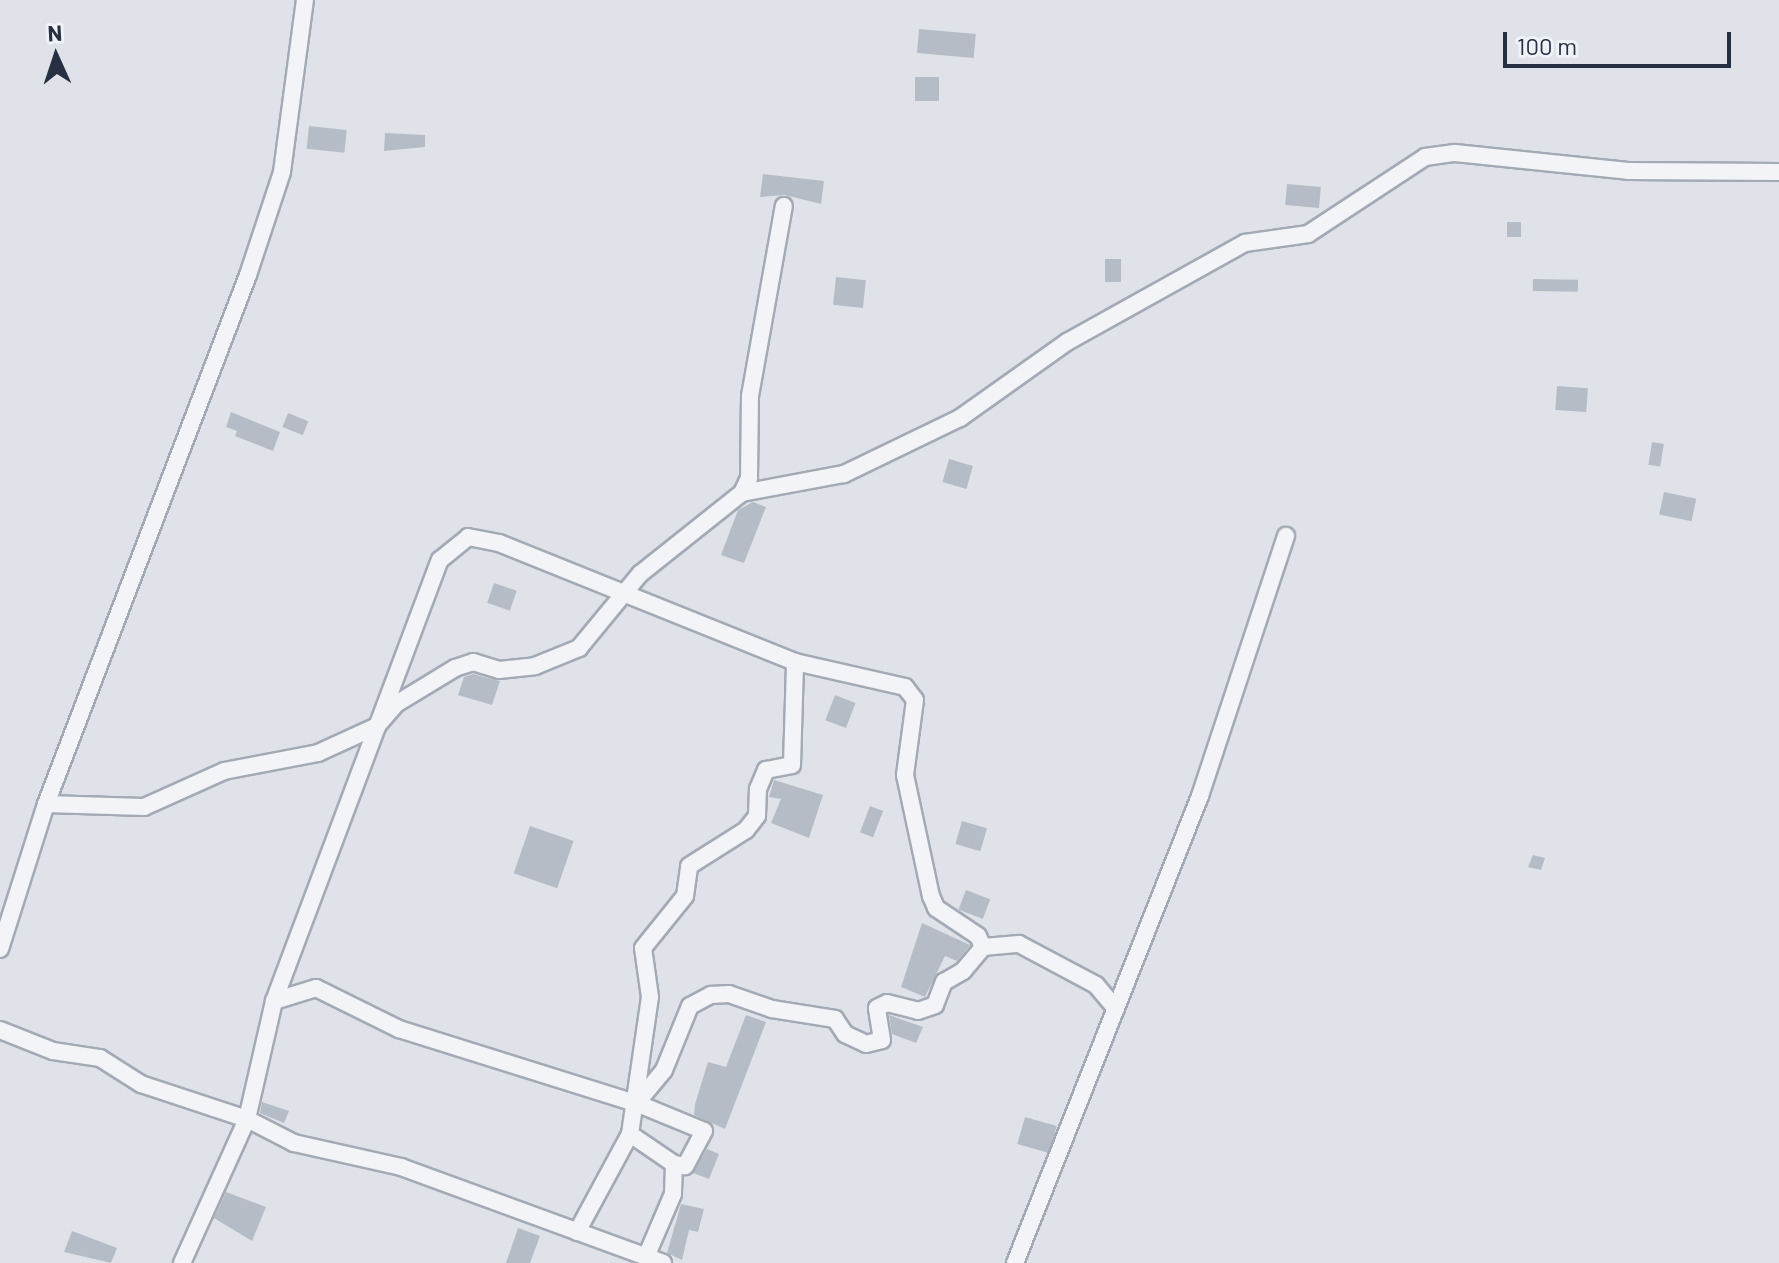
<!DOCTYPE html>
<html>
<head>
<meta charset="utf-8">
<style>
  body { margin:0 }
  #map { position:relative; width:1779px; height:1263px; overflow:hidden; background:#dfe3e9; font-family:Barlow,sans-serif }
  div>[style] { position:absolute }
  .building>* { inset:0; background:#b6bcc6; transform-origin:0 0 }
  .roads { filter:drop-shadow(2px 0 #a4aab3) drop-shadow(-2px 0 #a4aab3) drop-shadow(0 2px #a4aab3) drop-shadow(0 -2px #a4aab3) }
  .minor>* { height:16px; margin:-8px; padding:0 8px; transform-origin:8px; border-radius:8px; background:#f2f4f7 }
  span { translate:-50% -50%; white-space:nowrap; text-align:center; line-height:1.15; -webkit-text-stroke:6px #eff2f7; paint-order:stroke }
  .north { position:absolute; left:16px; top:16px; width:80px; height:80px; -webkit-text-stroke:6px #eff2f7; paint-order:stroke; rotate:357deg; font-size:22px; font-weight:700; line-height:32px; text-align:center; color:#273041 }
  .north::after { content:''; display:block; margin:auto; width:28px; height:36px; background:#273041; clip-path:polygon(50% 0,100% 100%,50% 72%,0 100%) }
  .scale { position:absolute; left:1503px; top:32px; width:228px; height:36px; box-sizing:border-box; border:4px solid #273041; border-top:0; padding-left:10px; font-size:24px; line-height:28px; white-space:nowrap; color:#273041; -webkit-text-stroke:6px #eff2f7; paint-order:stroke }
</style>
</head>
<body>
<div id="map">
  <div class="building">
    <div style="left:919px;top:29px;width:57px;height:24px;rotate:5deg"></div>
    <div style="left:915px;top:77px;width:24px;height:24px"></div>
    <div style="left:309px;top:126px;width:38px;height:23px;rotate:6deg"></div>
    <div style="clip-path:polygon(385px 133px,425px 135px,425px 147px,384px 151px)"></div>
    <div style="clip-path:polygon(763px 174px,824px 181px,821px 204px,785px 195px,760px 197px)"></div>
    <div style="left:1287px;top:184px;width:34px;height:21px;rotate:5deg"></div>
    <div style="left:1507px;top:222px;width:14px;height:15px"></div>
    <div style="left:1105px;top:259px;width:16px;height:23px"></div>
    <div style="left:836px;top:277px;width:30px;height:28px;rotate:6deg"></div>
    <div style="left:1533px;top:279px;width:45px;height:12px;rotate:1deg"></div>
    <div style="left:1557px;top:386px;width:31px;height:24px;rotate:4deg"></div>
    <div style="clip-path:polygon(231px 412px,280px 432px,273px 451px,235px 436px,237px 431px,226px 427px)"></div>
    <div style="left:288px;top:413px;width:22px;height:15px;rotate:22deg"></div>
    <div style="left:1652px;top:442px;width:12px;height:23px;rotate:9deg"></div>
    <div style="left:949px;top:459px;width:25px;height:24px;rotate:16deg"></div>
    <div style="left:1664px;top:492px;width:33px;height:23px;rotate:12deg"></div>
    <div style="clip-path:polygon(753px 502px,766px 507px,744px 563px,721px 555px,738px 510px)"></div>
    <div style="left:494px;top:583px;width:24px;height:21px;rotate:19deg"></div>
    <div style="clip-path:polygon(473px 674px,500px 681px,492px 705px,458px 695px,464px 677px)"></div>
    <div style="left:835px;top:695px;width:22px;height:27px;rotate:21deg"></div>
    <div style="clip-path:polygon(774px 780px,823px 795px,809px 838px,771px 823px,781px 799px,769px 797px)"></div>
    <div style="left:870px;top:806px;width:14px;height:28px;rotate:21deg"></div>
    <div style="left:962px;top:821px;width:26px;height:24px;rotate:16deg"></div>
    <div style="left:530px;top:826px;width:46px;height:50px;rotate:19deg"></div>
    <div style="clip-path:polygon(1533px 855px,1545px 858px,1541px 870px,1528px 867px)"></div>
    <div style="left:966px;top:890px;width:26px;height:21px;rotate:21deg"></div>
    <div style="clip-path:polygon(922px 923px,970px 945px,957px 961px,945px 956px,925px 997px,901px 987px)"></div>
    <div style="clip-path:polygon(746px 1015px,766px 1022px,725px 1129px,694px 1115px,695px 1104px,708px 1062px,726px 1067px)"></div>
    <div style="clip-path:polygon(889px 1015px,923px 1027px,916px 1043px,892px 1034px)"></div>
    <div style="clip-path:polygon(262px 1102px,289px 1111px,284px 1123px,260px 1113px)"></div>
    <div style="left:1025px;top:1117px;width:33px;height:28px;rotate:16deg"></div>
    <div style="clip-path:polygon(707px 1149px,719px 1154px,709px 1179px,693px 1173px)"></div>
    <div style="clip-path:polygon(226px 1192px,266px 1207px,252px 1241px,214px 1218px)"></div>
    <div style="clip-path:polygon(681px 1204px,704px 1209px,698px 1232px,689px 1230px,682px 1260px,667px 1253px)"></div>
    <div style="clip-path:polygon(518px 1228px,540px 1236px,530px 1263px,506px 1263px)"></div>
    <div style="clip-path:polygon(72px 1231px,117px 1248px,111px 1263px,64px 1252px)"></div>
  </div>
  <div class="roads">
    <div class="minor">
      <div style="left:742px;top:493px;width:17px;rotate:-65deg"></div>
      <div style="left:749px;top:478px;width:82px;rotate:-89.3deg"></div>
      <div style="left:750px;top:396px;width:193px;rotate:-79.9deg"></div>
      <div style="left:46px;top:804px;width:98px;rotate:1.8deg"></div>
      <div style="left:144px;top:807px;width:88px;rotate:-24.2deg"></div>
      <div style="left:224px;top:771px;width:96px;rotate:-10.8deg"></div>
      <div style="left:318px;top:753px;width:65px;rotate:-24.6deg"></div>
      <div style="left:377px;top:726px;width:29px;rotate:-49deg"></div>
      <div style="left:396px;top:704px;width:69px;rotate:-31.4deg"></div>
      <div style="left:455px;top:668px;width:19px;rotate:-18deg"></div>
      <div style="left:473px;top:662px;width:27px;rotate:17deg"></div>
      <div style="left:499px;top:670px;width:36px;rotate:-6deg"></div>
      <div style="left:535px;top:666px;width:48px;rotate:-22.2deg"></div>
      <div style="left:579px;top:648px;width:96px;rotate:-50.5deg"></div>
      <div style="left:640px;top:574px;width:130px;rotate:-38.5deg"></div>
      <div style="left:742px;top:493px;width:104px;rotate:-10.6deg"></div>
      <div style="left:844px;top:474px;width:129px;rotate:-25.8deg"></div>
      <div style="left:960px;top:418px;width:131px;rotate:-35.4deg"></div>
      <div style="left:1067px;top:342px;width:204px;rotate:-29.1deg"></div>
      <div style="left:1245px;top:243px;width:64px;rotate:-8.1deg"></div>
      <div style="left:1308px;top:234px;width:140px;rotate:-33.3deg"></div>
      <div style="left:1425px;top:157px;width:30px;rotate:-8deg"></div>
      <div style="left:1455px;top:153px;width:174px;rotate:5.9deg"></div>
      <div style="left:1628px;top:171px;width:151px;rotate:0.4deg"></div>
      <div style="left:0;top:949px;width:152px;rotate:-72.4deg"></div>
      <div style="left:46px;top:804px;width:566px;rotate:-69.1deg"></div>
      <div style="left:248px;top:275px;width:108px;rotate:-71.7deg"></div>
      <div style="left:282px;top:172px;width:174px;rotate:-82.4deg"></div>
      <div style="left:274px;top:1001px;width:44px;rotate:-17.2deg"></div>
      <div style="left:316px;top:988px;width:93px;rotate:26.3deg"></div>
      <div style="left:399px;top:1029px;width:254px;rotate:17.4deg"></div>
      <div style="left:641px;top:1105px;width:68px;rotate:22.4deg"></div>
      <div style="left:704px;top:1131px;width:40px;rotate:118deg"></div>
      <div style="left:685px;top:1166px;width:11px;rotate:-170deg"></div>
      <div style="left:674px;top:1164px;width:30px;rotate:92deg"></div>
      <div style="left:673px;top:1194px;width:69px;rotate:113.2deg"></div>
      <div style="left:0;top:1030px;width:57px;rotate:21.6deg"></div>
      <div style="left:53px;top:1051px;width:48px;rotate:8.5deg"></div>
      <div style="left:100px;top:1058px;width:49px;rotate:32.4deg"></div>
      <div style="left:141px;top:1084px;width:112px;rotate:18.3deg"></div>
      <div style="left:247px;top:1119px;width:53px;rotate:27.1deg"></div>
      <div style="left:294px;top:1143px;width:110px;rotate:12.6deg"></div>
      <div style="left:401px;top:1167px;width:279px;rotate:20.1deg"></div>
      <div style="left:636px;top:1104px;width:44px;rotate:-50.5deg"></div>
      <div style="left:664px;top:1070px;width:69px;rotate:-67.9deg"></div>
      <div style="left:690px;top:1006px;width:24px;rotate:-28deg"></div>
      <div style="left:711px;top:995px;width:18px;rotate:-3deg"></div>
      <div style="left:729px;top:994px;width:46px;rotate:19.2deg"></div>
      <div style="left:772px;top:1009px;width:64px;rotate:9deg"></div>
      <div style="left:835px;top:1019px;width:18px;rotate:56deg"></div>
      <div style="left:845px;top:1034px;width:23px;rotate:25deg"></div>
      <div style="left:866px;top:1044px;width:16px;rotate:-14deg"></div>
      <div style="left:882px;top:1040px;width:32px;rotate:-99deg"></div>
      <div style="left:877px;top:1008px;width:11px;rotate:-27deg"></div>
      <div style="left:887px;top:1003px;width:32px;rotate:14deg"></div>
      <div style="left:918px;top:1011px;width:18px;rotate:-19deg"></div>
      <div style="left:935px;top:1005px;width:25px;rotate:-69deg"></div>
      <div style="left:944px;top:982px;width:22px;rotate:-30deg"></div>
      <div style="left:963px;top:971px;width:31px;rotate:-50deg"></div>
      <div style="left:983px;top:947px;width:36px;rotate:-5deg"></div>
      <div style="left:1019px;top:944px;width:87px;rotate:28deg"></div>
      <div style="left:1096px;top:985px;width:31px;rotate:50deg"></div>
      <div style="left:630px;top:1134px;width:53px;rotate:34.3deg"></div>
      <div style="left:577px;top:1232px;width:111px;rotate:-61.6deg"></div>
      <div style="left:630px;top:1134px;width:138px;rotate:-81.7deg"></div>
      <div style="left:650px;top:997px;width:49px;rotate:-98.1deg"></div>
      <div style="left:643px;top:948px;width:67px;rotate:-51.1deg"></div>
      <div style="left:685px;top:896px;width:30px;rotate:-82deg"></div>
      <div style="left:689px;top:866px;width:67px;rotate:-32.3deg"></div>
      <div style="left:746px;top:830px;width:18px;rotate:-52deg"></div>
      <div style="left:757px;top:816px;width:27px;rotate:-88deg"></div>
      <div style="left:758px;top:789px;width:21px;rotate:-67deg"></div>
      <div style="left:766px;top:770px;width:26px;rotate:-11deg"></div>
      <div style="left:792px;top:765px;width:103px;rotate:-88.3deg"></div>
      <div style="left:182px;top:1263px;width:158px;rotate:-65.7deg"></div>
      <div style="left:247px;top:1119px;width:121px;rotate:-77.1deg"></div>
      <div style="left:274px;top:1001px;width:471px;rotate:-69.4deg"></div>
      <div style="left:440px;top:560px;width:36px;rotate:-39deg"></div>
      <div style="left:468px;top:537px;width:32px;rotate:11deg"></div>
      <div style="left:499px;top:543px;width:319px;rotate:21.9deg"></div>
      <div style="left:795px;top:662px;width:113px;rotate:12.8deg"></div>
      <div style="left:905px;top:687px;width:16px;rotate:52deg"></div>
      <div style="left:915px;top:700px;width:76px;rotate:97.6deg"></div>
      <div style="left:905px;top:775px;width:124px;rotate:77.9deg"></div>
      <div style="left:931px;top:896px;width:13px;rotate:67deg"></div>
      <div style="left:936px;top:908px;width:50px;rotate:33.7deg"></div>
      <div style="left:978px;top:936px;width:12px;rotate:66deg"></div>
      <div style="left:1015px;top:1263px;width:502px;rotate:-68.39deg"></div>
      <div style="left:1200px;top:796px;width:274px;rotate:-71.7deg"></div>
    </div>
  </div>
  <div class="north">N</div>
  <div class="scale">100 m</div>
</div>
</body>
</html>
